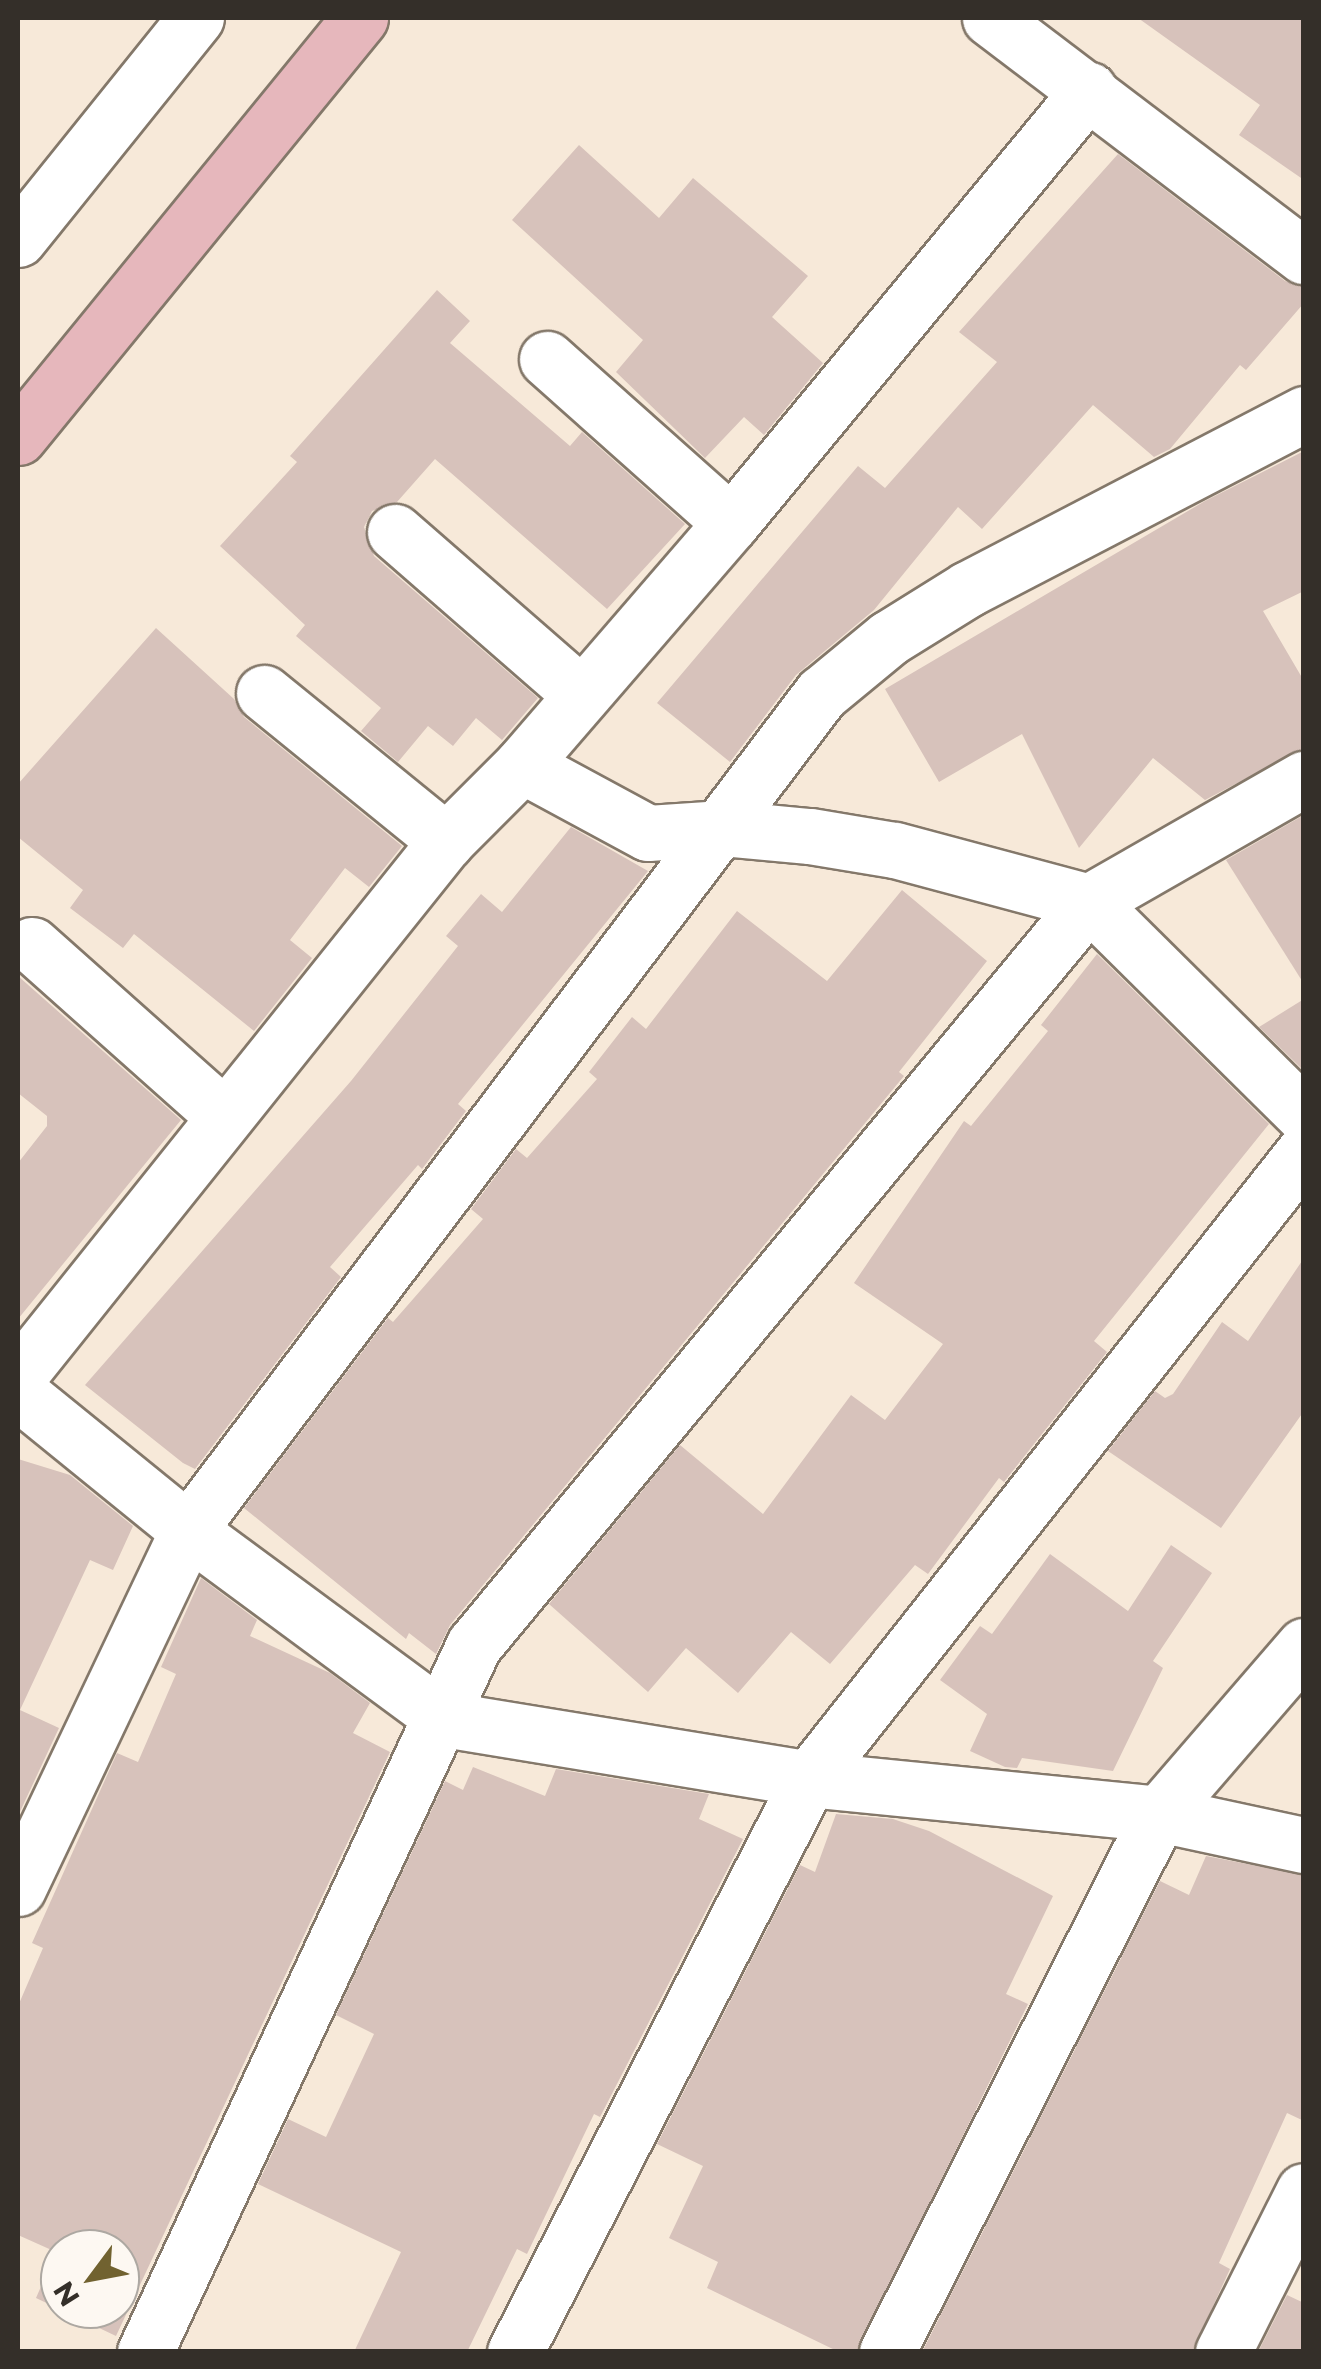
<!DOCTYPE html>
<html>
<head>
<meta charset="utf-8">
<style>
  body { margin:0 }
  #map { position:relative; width:1321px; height:2369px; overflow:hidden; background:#f7e9d9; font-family:Montserrat,sans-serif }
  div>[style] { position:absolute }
  .building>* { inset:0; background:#d7c2bb }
  .roads { filter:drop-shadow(2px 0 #84786a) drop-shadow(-2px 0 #84786a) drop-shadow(0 2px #84786a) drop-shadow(0 -2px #84786a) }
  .minor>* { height:55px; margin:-27.5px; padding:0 27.5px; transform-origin:27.5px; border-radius:27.5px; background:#fff }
  .major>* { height:55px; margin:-27.5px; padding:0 27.5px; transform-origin:27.5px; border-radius:27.5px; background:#e6b7bc }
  span { translate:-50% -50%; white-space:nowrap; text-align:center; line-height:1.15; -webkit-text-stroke:8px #fdf8f2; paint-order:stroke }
  .frame { position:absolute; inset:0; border:20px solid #342f29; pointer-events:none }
  .north { position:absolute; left:40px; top:2229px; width:100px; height:100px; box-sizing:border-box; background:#fdf8f2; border:2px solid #ada8a2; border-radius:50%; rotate:238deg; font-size:28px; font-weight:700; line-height:40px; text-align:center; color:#342f29 }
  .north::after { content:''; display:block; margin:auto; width:35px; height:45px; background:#716230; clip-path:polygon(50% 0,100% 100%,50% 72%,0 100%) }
</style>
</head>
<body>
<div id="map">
  <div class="building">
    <div style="clip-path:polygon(1138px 18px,1304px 18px,1304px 180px,1239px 135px,1260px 105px)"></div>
    <div style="clip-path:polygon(579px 145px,659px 218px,693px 178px,808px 276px,772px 317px,823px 363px,764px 435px,744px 417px,705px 458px,616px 372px,643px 340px,512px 220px)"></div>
    <div style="clip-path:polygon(1118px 154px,1285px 281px,1304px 287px,1304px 303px,1246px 370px,1240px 365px,1170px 449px,1154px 457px,1093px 405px,982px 529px,958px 507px,874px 610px,796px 675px,730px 762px,657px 703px,858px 466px,885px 488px,997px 362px,959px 332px)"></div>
    <div style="clip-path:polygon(437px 290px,470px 321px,450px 343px,570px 446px,582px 432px,685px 524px,607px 609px,435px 459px,397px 502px,372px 511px,364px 527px,374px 556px,538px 698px,502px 740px,476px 718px,453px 746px,428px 726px,398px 762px,361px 731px,381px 708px,296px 636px,305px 625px,220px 546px,297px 462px,290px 456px)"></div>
    <div style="clip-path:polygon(1304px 451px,1304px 591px,1263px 611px,1304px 681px,1304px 748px,1205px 800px,1153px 758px,1079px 848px,1022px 734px,939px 782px,885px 689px,1205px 501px)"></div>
    <div style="clip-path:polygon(156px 628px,234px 699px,244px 717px,402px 846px,369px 887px,345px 868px,290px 940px,312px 958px,254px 1031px,134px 934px,123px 948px,70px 908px,83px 890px,18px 837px,18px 784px)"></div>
    <div style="clip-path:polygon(1304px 815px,1304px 984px,1226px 860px)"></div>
    <div style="clip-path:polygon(571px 827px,648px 871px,458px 1104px,466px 1111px,422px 1169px,418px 1165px,330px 1267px,341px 1277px,195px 1469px,183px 1463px,85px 1385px,351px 1081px,458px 946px,446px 936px,481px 894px,502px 912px)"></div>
    <div style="clip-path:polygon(902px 890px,987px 961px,899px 1072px,904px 1076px,450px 1625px,436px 1654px,409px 1633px,406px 1639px,244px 1508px,388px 1318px,393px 1322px,483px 1219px,471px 1209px,516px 1149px,527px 1158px,597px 1079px,589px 1072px,632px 1017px,646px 1029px,737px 911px,827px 981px)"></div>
    <div style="clip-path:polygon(1097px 954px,1269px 1124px,1094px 1341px,1107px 1352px,1004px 1482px,999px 1478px,928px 1574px,915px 1565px,830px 1664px,791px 1632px,738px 1693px,686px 1648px,648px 1692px,549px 1604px,680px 1445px,763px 1514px,851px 1395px,885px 1420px,943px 1344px,854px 1283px,964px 1121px,971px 1126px,1048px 1031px,1041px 1025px)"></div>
    <div style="clip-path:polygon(18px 976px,181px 1120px,18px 1319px,18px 1163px,47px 1126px,47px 1116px,18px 1093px)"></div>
    <div style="clip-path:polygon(1304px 999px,1304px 1071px,1259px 1027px)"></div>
    <div style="clip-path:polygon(1304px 1258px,1304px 1411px,1221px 1528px,1108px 1451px,1155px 1391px,1165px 1398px,1173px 1394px,1222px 1322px,1248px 1341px)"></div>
    <div style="clip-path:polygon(18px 1459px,70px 1475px,133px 1526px,113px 1570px,90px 1560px,20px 1710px,59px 1728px,18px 1816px)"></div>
    <div style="clip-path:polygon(1171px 1545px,1212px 1573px,1153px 1661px,1163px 1668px,1113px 1771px,1022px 1758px,1017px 1768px,1005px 1767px,970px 1751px,987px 1714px,940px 1680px,980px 1626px,992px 1634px,1050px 1554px,1128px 1611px)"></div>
    <div style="clip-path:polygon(evenodd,201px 1578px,257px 1620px,250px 1636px,330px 1673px,370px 1703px,353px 1733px,390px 1752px,116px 2336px,36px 2298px,56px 2252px,18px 2235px,18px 2006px,43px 1948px,32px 1943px,117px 1753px,138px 1762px,176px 1674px,161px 1667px,201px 1578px,60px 2249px,120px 2249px,120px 2309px,60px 2309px,60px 2249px)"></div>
    <div style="clip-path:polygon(473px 1767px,545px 1796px,556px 1769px,709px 1794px,699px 1819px,743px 1839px,600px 2117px,594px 2114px,527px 2254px,517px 2249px,467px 2352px,354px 2352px,401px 2252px,258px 2184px,288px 2119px,326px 2137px,374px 2034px,336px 2015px,445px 1781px,463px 1790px)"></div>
    <div style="clip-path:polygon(836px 1814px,893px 1819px,929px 1831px,1053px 1896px,1006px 1994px,1028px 2004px,856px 2352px,839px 2352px,707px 2288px,718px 2262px,669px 2238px,703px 2166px,657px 2144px,800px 1865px,815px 1872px)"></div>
    <div style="clip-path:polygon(1206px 1856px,1304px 1875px,1304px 2121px,1287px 2113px,1219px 2263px,1230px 2269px,1192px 2352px,922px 2352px,1160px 1881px,1189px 1895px)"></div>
    <div style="clip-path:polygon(1287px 2295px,1304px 2303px,1304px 2352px,1258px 2352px)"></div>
  </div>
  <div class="roads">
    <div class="minor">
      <div style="left:990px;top:18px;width:394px;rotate:37.2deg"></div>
      <div style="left:18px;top:239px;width:284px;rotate:-51.2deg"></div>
      <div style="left:547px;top:359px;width:246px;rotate:41.7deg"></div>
      <div style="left:395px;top:532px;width:247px;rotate:41.1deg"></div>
      <div style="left:264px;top:693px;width:235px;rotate:39.1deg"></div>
      <div style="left:522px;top:765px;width:143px;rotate:28.4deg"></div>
      <div style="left:648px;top:833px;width:75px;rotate:-3.8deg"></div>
      <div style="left:723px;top:828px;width:87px;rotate:5.3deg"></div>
      <div style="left:810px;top:836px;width:86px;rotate:9.4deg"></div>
      <div style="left:895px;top:850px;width:201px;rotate:15deg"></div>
      <div style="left:1089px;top:902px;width:303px;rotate:44.7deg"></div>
      <div style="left:32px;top:945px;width:257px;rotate:41.7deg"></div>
      <div style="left:18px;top:1376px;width:685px;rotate:-51.34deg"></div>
      <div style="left:446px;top:841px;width:107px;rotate:-45deg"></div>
      <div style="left:522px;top:765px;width:320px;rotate:-49.2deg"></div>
      <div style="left:731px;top:523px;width:562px;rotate:-50.42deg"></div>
      <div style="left:18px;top:1392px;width:219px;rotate:39.1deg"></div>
      <div style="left:188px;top:1530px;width:318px;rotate:36.4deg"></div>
      <div style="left:444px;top:1719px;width:370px;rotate:9.3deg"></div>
      <div style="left:809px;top:1779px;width:352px;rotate:5.7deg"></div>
      <div style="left:1159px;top:1814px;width:148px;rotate:12.1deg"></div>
      <div style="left:18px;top:1888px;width:396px;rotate:-64.6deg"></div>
      <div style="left:188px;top:1530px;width:1049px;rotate:-52.87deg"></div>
      <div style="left:821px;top:694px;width:88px;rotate:-39.5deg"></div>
      <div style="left:889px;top:638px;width:93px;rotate:-31.8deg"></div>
      <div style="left:968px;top:589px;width:379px;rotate:-27.5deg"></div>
      <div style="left:145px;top:2352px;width:780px;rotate:-65.05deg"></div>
      <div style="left:474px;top:1645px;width:965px;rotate:-50.38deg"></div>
      <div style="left:1089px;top:902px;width:248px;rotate:-29.8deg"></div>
      <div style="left:515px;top:2352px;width:644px;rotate:-62.84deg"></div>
      <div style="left:809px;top:1779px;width:799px;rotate:-51.71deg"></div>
      <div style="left:887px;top:2352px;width:603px;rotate:-63.18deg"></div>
      <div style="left:1159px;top:1814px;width:222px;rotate:-49.2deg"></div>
      <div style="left:1223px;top:2352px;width:180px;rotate:-63.3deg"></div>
    </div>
    <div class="major">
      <div style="left:18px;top:437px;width:541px;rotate:-50.78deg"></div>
    </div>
  </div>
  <div class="frame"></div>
  <div class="north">N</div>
</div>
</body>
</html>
